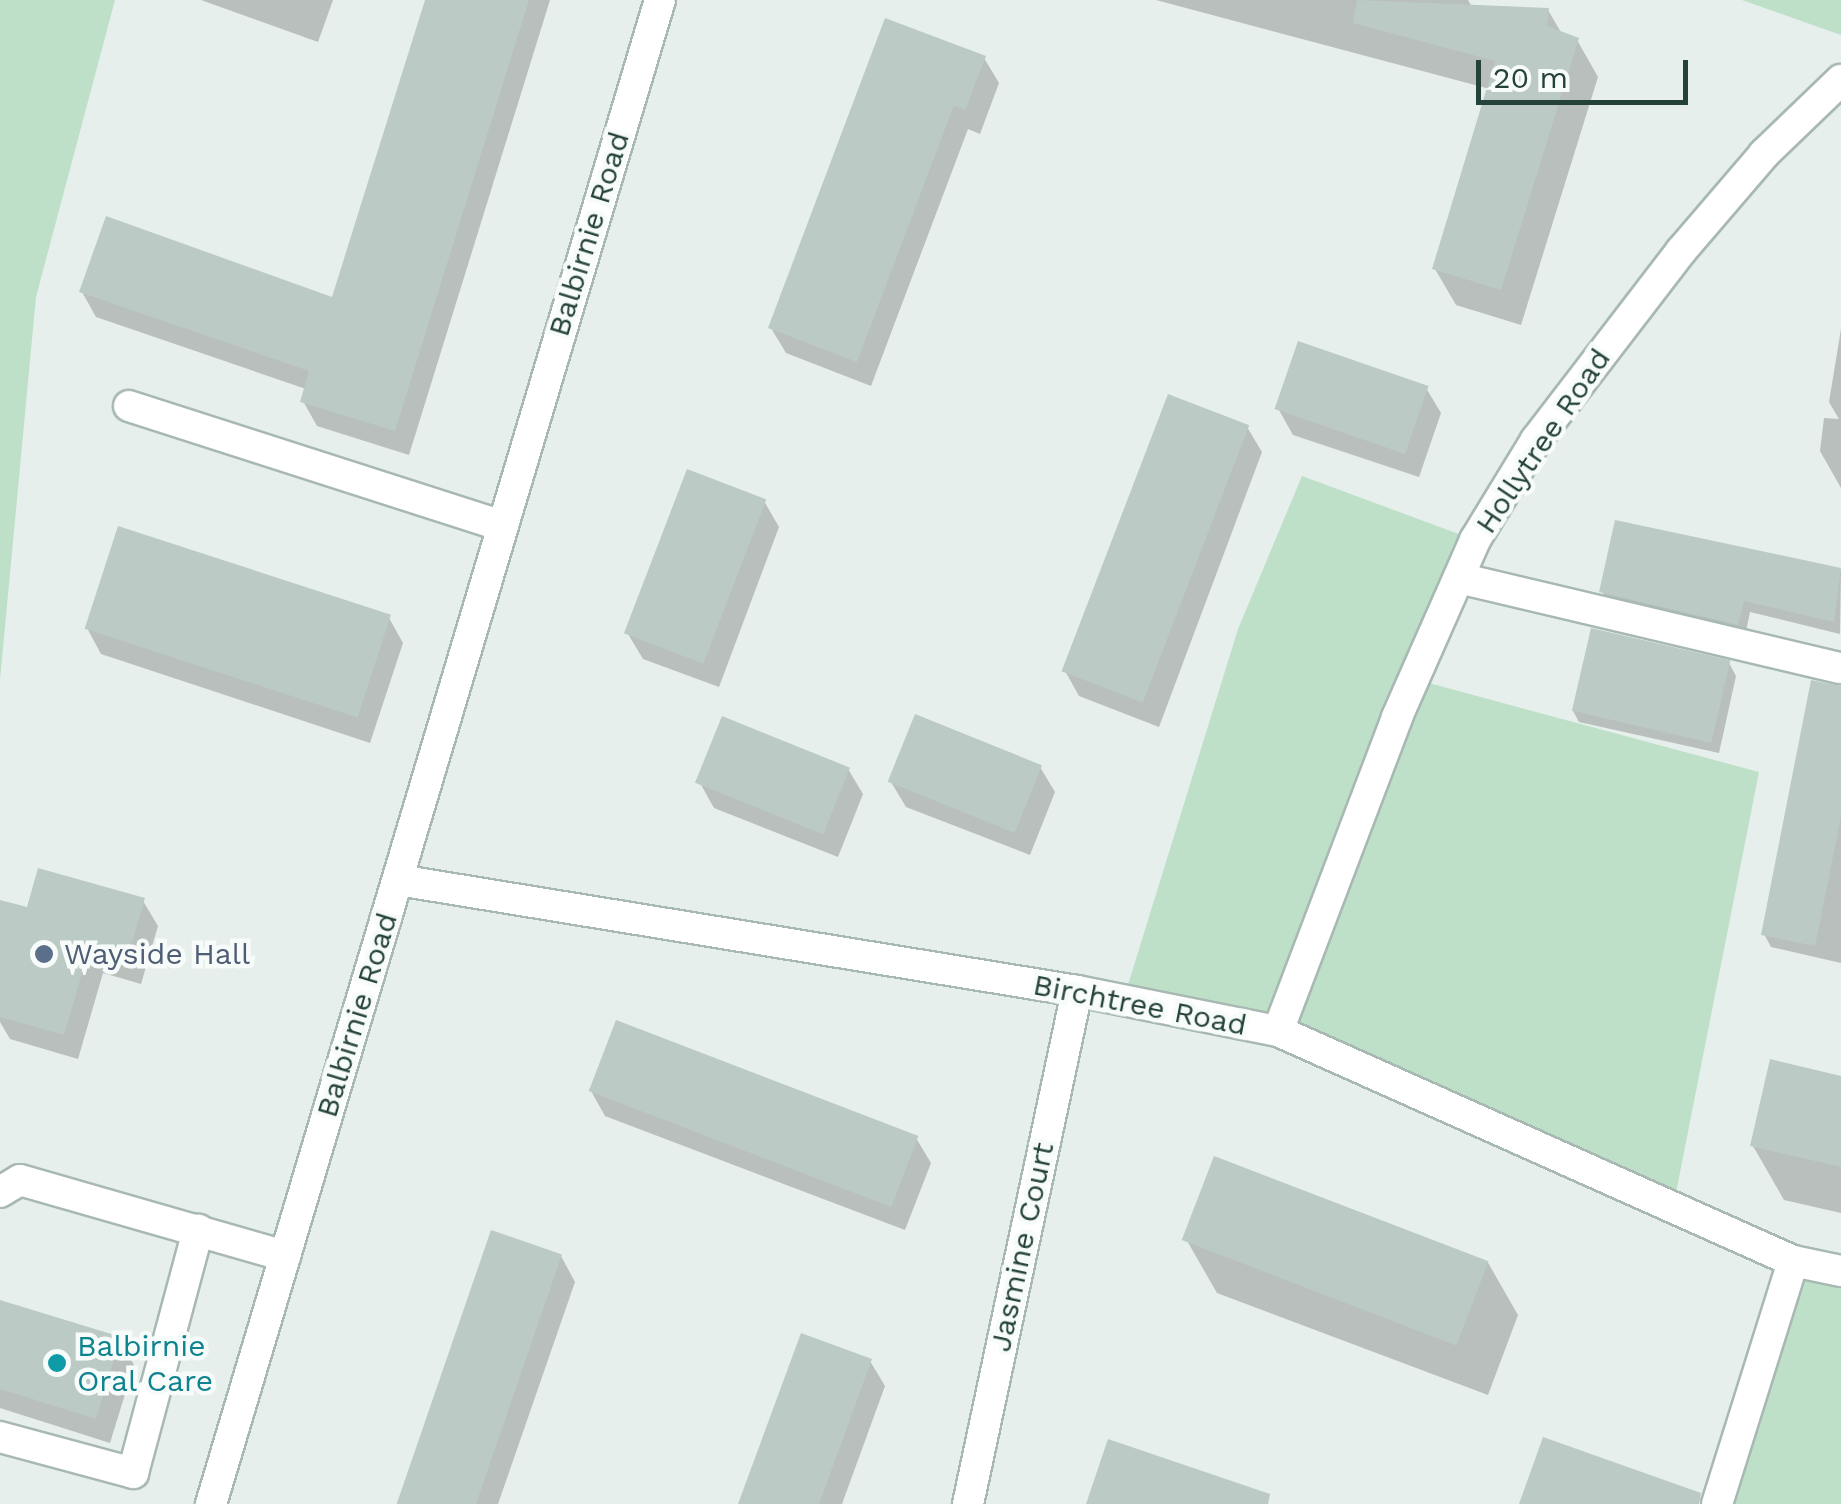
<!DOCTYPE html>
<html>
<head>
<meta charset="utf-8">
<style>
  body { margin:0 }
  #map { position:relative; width:1841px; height:1504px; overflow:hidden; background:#e6efeb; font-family:"Work Sans",sans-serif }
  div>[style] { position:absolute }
  .green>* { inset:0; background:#bfe0c8 }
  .shadow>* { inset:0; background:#0003 }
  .building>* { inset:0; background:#bbcac4; transform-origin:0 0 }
  .roads { filter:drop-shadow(2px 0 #a8b8b2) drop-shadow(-2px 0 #a8b8b2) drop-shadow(0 2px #a8b8b2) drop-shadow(0 -2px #a8b8b2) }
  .minor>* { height:30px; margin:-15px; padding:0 15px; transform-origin:15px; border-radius:15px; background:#fff }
  .dots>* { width:28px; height:28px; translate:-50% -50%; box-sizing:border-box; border:5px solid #f7fbf9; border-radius:50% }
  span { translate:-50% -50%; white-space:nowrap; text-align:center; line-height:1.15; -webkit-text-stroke:9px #f7fbf9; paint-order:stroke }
  .street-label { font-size:30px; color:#24423a }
  .service-label { font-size:30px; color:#4e5e75 }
  .left { translate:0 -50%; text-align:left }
  .culture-label { font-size:30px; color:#0d838f }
  .scale { position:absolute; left:1476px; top:60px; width:212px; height:45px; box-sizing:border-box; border:5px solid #24423a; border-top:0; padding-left:12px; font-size:30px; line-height:35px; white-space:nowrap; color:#24423a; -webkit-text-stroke:8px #f7fbf9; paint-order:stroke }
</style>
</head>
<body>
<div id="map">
  <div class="green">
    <div style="clip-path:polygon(0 0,115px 0,36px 297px,0 680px)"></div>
    <div style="clip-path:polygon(1742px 0,1841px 0,1841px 35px)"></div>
    <div style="clip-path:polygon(1302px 476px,1475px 540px,1414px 679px,1759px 772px,1673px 1208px,1278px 1031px,1123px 1001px,1238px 629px)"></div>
    <div style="clip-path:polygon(1793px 1261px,1841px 1271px,1841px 1504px,1717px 1504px)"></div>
  </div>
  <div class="shadow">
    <div style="clip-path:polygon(201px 0,333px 0,318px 42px)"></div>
    <div style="clip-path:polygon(427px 0,550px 0,409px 455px,317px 426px,303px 401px,306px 389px,96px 317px,82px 292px,334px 300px)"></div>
    <div style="clip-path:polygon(1156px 0,1468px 0,1472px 7px,1548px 10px,1562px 34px,1577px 40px,1598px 77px,1521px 325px,1456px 305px,1435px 269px,1490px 89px)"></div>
    <div style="clip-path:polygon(984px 58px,999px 83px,980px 134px,968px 129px,871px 386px,786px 353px,771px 328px)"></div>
    <div style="clip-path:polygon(1841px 329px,1841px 488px,1820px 451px,1824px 418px,1839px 419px,1829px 402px)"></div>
    <div style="clip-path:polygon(1426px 388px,1441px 413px,1419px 477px,1293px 435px,1279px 410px)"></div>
    <div style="clip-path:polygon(1247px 427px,1262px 452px,1159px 727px,1079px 696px,1065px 671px)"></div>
    <div style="clip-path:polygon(764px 501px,779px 527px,719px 687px,643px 659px,628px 634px)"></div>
    <div style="clip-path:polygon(1617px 523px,1841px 571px,1840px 634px,1750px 612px,1745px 636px,1609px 604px,1602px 591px)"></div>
    <div style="clip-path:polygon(389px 618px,403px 643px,370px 743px,101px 654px,87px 628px)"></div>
    <div style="clip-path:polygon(1729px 663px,1736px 676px,1719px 753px,1579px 722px,1572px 709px)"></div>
    <div style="clip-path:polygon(1040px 767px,1055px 792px,1030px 855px,906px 807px,891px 782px)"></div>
    <div style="clip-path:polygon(848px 769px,863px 794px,838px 857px,714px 808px,700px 783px)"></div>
    <div style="clip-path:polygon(1841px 773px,1841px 963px,1771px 947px,1764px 934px)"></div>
    <div style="clip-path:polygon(143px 901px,158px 926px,141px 984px,103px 973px,78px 1059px,10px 1039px,0 1022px,0 902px,28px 910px)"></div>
    <div style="clip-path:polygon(1841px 1078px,1841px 1213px,1784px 1200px,1753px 1146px)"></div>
    <div style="clip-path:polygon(591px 1091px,916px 1138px,931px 1163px,905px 1230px,605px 1116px)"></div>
    <div style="clip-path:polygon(1186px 1239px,1487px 1261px,1518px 1315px,1488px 1395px,1217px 1293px)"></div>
    <div style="clip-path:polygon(561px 1256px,575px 1282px,498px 1504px,401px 1504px)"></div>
    <div style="clip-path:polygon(0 1302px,120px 1340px,134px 1365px,110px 1443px,0 1408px)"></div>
    <div style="clip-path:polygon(870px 1361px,885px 1386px,842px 1504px,742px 1504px)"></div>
  </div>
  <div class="building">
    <div style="clip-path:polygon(425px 0,529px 0,395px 431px,300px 402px,309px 371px,79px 292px,106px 216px,332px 297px)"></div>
    <div style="clip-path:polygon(1357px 0,1549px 8px,1547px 26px,1579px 38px,1501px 290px,1432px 269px,1495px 61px,1353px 23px)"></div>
    <div style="clip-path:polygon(885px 18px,986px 56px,965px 110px,954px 105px,857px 362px,768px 328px)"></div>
    <div style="left:1298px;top:341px;width:138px;height:72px;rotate:19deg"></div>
    <div style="left:1168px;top:394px;width:87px;height:297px;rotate:21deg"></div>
    <div style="left:687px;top:469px;width:85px;height:176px;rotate:21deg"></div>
    <div style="clip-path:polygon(1615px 520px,1841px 568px,1834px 622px,1744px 601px,1738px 625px,1599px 592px)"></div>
    <div style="left:118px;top:526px;width:287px;height:108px;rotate:18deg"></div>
    <div style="left:1591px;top:628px;width:143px;height:85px;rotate:13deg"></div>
    <div style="clip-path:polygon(1811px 680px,1841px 686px,1841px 816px,1815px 946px,1761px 935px)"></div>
    <div style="left:915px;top:714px;width:137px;height:73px;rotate:22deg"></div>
    <div style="left:722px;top:716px;width:138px;height:72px;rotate:22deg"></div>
    <div style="clip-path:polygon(38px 868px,145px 898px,127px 960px,89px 949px,64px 1035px,0 1017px,0 900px,27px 907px)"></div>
    <div style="left:616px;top:1020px;width:324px;height:76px;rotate:21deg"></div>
    <div style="clip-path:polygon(1770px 1059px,1841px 1076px,1841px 1167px,1750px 1146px)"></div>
    <div style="left:1214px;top:1156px;width:294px;height:90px;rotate:21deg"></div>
    <div style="left:491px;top:1230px;width:75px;height:290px;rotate:19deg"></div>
    <div style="clip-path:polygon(0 1300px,121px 1337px,96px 1419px,0 1389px)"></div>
    <div style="clip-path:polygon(801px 1333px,872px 1359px,819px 1504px,738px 1504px)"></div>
    <div style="clip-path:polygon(1543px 1437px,1701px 1493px,1699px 1504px,1519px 1504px)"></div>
    <div style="clip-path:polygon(1108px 1439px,1270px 1494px,1268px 1504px,1086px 1504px)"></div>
  </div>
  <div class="roads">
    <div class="minor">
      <div style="left:129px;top:406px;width:392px;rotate:17.8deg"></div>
      <div style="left:1459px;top:578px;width:392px;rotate:13.3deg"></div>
      <div style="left:398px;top:880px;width:688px;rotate:9.28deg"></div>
      <div style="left:1077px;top:991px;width:205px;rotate:11.3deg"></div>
      <div style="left:1278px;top:1031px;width:564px;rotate:24.07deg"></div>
      <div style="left:1793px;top:1261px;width:49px;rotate:11.8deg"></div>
      <div style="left:1278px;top:1031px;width:336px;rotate:-69.2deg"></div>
      <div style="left:1397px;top:717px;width:193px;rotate:-66.2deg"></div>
      <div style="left:1475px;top:540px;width:117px;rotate:-58.6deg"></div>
      <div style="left:1536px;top:440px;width:238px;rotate:-52.5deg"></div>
      <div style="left:1681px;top:251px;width:128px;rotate:-49.4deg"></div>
      <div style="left:1764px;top:154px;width:107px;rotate:-43.9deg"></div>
      <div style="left:0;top:1192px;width:23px;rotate:-31deg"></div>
      <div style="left:20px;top:1180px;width:276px;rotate:16deg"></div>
      <div style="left:0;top:1437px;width:138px;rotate:15.1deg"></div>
      <div style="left:133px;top:1473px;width:252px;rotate:-75deg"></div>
      <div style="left:211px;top:1504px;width:1570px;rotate:-73.38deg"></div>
      <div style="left:968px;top:1504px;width:524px;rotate:-78deg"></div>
      <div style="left:1717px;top:1504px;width:255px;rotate:-72.6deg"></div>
    </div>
  </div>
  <div class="dots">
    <div style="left:44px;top:954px;background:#5c6f8a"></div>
    <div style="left:57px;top:1363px;background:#0f9aa8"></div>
  </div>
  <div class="street-label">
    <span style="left:589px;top:234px;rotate:-73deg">Balbirnie Road</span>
    <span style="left:1543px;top:441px;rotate:-56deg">Hollytree Road</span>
    <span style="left:1140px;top:1005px;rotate:11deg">Birchtree Road</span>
    <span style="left:357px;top:1015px;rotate:-73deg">Balbirnie Road</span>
    <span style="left:1022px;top:1247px;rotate:-78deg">Jasmine Court</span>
  </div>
  <div class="service-label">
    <span class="left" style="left:64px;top:954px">Wayside Hall</span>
  </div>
  <div class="culture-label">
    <span class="left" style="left:77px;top:1363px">Balbirnie<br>Oral Care</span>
  </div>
  <div class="scale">20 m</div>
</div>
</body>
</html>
